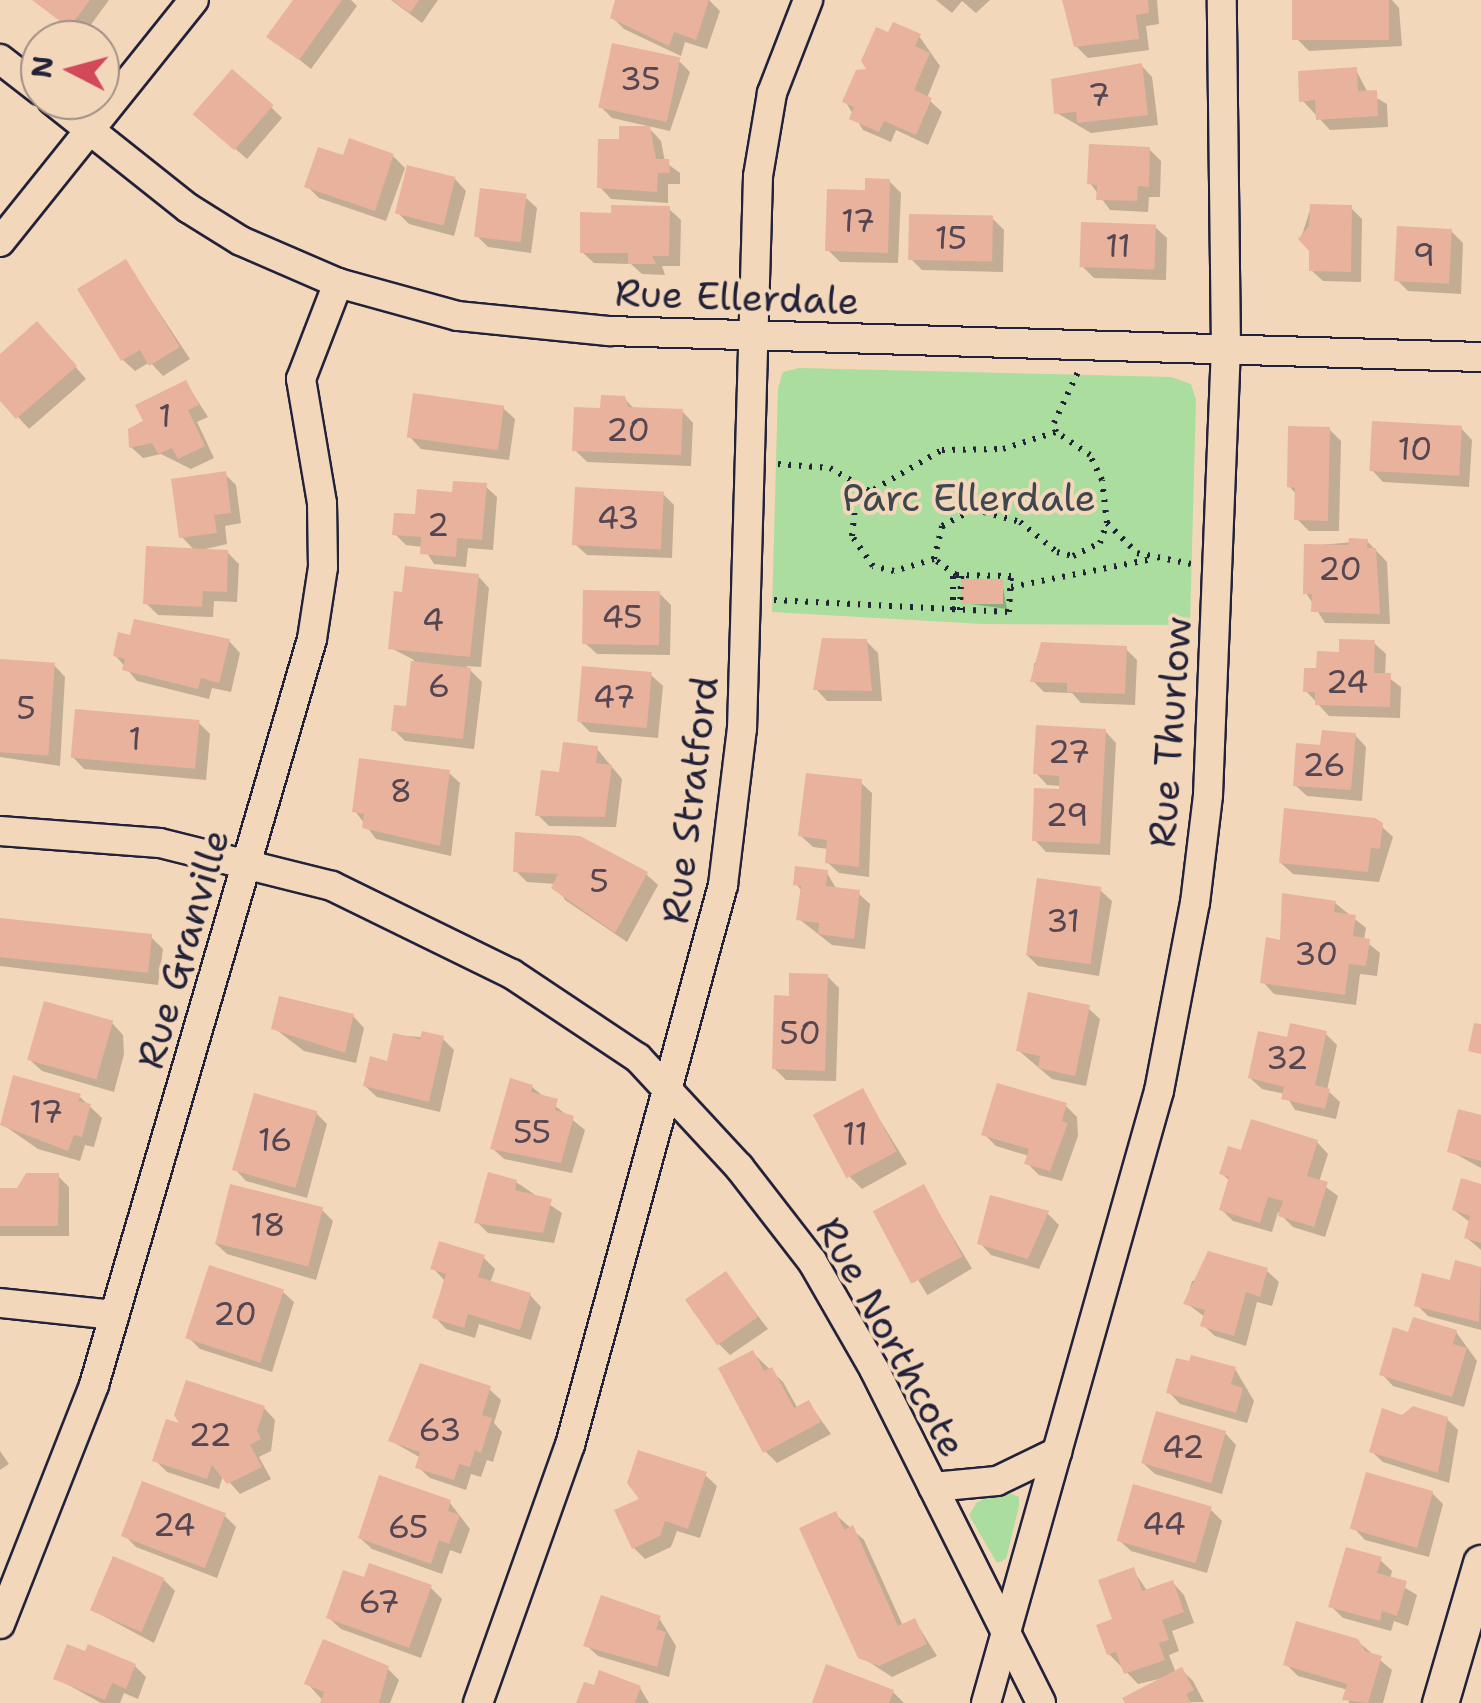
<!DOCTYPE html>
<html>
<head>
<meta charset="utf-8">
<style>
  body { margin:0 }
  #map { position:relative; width:1481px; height:1703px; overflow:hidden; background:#f3d7ba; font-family:"Shantell Sans",sans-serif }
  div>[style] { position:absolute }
  .green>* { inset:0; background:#abdd9e }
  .shadow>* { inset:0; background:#0003; transform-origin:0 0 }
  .building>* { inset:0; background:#e8b29c; transform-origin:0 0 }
  .path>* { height:6px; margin-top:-3px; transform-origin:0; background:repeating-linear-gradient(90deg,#22223b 0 2.5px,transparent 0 10.5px) }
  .roads { filter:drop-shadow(2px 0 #22223b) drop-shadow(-2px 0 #22223b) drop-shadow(0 2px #22223b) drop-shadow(0 -2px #22223b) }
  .minor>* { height:28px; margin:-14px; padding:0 14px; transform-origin:14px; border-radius:14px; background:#f3d7ba }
  .tertiary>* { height:35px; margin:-17.5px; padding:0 17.5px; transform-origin:17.5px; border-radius:17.5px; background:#f3d7ba }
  span { translate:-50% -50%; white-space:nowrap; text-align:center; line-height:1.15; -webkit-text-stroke:8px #f3d7ba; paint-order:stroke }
  .number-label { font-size:32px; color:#544653 }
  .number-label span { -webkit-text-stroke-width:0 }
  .street-label { font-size:38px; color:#22223b }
  .park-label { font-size:38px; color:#3d474f }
  .north { position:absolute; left:20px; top:20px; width:100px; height:100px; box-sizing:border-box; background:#f3d7ba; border:2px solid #9f8f87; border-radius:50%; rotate:276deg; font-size:28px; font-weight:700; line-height:40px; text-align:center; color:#22223b }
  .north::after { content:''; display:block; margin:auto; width:35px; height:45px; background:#d1495b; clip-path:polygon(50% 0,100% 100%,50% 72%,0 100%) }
</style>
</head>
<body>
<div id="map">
  <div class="green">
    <div style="clip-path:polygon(799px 368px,1171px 377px,1191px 384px,1196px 400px,1190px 625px,983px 624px,772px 612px,778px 388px,783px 372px)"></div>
    <div style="clip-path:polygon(1005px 1491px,1019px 1497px,1019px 1506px,1006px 1559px,997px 1563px,969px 1515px,977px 1502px)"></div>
  </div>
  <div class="shadow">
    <div style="clip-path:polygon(37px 0,109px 0,82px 37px)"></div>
    <div style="clip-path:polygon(296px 0,351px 0,357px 6px,311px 69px,270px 36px)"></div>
    <div style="clip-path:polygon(391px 0,438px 0,422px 23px)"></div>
    <div style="clip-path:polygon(618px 0,709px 0,720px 11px,707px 49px,685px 42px,681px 56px,624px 29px,612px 17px)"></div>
    <div style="clip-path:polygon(936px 0,990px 0,976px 13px,962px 1px,952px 13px)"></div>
    <div style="clip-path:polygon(1065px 0,1157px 0,1159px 24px,1146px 26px,1149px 50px,1088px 58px,1076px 46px)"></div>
    <div style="clip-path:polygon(1322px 0,1392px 0,1399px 8px,1402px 46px,1309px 51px,1297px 39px)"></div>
    <div style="clip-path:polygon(889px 36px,919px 36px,940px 66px,927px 98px,942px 112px,928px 145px,896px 130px,891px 142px,863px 130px,845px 101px)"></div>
    <div style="clip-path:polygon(679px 61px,690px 72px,670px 131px,612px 118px,601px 107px)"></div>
    <div style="clip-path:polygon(1141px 65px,1152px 77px,1158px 125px,1091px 133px,1057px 113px)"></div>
    <div style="clip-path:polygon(1356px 70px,1368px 93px,1387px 104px,1388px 127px,1330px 130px,1302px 100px)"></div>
    <div style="clip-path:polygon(271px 107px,282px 118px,247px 159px,208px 125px)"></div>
    <div style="clip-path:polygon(648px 127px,661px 141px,665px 162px,680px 173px,680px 184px,668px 184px,668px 203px,611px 199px,600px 187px,621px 142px)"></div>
    <div style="clip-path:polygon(1149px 149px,1161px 161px,1160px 197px,1149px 197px,1148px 212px,1110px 210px,1090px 183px)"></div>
    <div style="clip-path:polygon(393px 156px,405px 168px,386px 221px,319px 198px,307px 186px,344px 158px)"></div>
    <div style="clip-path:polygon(455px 179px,466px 191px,454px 236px,409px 224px,397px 212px)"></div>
    <div style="clip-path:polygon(889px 181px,901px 193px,898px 263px,840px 262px,828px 250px,867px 193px)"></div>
    <div style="clip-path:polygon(525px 197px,537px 208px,531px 253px,488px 247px,477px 236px)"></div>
    <div style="clip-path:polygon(1311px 207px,1351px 208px,1362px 219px,1361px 282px,1323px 281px,1311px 270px,1311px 250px,1301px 238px)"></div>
    <div style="clip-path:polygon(669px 209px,681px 220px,680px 266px,662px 266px,665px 275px,642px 274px,631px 264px,594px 263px,582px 252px,583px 215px)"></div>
    <div style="clip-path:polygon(992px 218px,1004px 230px,1003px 272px,922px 270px,911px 259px)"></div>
    <div style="clip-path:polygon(1155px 227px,1167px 238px,1166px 280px,1094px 278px,1082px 266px)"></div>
    <div style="clip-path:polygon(1451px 231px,1463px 243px,1461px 294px,1408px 291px,1397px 280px)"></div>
    <div style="clip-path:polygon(126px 262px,190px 359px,163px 376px,150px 362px,135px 371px,123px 360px,80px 290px)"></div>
    <div style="clip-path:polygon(49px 336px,86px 379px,29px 429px,0 397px,0 357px)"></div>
    <div style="clip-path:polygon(186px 383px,208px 417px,197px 422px,214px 458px,191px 469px,161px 454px,143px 458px,131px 447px)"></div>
    <div style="clip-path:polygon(624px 398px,635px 410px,682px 411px,693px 423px,691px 466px,587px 462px,575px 450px,603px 410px)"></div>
    <div style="clip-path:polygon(503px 408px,515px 419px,509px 460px,421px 449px,410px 437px)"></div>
    <div style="clip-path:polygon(1461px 428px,1472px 440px,1469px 487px,1383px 482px,1372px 470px)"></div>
    <div style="clip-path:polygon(1329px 429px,1341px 441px,1339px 531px,1309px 531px,1297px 519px,1297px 495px,1289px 486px)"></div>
    <div style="clip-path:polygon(225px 474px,236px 485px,241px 523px,225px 526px,227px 544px,197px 551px,227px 552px,239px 564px,237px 602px,214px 601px,213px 617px,158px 615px,146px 603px,195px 551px,182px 537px)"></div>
    <div style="clip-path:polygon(485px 486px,497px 497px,493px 550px,468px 548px,466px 567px,434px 564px,423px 547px,406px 545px,395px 534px,455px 495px)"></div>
    <div style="clip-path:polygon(663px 494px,674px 505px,672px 558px,587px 555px,575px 544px)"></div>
    <div style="clip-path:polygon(1367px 541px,1387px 562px,1390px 624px,1325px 623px,1306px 593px,1307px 546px)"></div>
    <div style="clip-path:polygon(478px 576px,489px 588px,481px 667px,466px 666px,482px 682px,474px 749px,405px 741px,394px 730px,408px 709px,414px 660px,391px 648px,404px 595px)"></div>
    <div style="clip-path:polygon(1002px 582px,1007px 609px,963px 603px)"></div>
    <div style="clip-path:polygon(659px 593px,671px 605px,670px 655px,597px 654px,585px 643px)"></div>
    <div style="clip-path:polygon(229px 641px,240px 653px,231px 692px,212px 688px,209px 699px,137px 681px,115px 655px)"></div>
    <div style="clip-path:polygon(866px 641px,878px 653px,882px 701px,827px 701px,816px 689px)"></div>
    <div style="clip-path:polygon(1374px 643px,1386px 654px,1385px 675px,1401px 687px,1400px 718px,1329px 716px,1306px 691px,1319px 670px,1341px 654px)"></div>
    <div style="clip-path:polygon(1126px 649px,1137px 660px,1135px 705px,1081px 703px,1072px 693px,1044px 692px,1033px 681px,1034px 663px)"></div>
    <div style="clip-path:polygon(0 662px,54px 665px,65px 677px,60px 766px,0 757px)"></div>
    <div style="clip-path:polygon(651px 675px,663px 686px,658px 738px,590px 732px,579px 721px)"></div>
    <div style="clip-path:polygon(199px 723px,210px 734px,206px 780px,84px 769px,73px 757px)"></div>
    <div style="clip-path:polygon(1105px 731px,1116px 743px,1110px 855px,1046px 852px,1035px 840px,1061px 786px,1047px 785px,1036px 773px)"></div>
    <div style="clip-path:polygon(1355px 735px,1366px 747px,1362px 801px,1307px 796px,1295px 785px,1322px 748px)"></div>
    <div style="clip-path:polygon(597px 749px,622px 779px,616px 827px,549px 826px,538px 815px)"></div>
    <div style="clip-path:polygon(448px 772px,460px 783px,451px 856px,376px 839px,355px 811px)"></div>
    <div style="clip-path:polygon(860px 782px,872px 793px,869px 877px,839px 873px,827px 862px,828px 849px,813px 847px,801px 836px)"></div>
    <div style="clip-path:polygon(1381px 826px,1393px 837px,1379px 882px,1293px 874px,1281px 863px)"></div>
    <div style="clip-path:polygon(516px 871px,646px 874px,658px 885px,627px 942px,565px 900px,556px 884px,527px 882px)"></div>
    <div style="clip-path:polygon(827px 873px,837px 890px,858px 893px,870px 904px,865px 949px,832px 945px,799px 919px,802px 891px,796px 884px)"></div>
    <div style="clip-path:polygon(1100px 890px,1112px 901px,1099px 976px,1038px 966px,1026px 954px)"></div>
    <div style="clip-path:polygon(1335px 903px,1366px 928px,1364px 940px,1380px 953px,1377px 976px,1360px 974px,1356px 1005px,1274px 994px,1263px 982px,1283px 943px)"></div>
    <div style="clip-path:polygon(0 920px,151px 937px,163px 949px,158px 985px,0 966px)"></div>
    <div style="clip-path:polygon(827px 976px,839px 988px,836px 1081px,786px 1080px,774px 1068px,791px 998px)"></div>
    <div style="clip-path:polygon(1088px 1008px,1100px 1019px,1086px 1086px,1052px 1079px,1018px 1050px)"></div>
    <div style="clip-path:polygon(353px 1016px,364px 1028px,356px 1063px,304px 1051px,274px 1028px)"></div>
    <div style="clip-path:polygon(112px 1023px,123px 1035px,124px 1054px,114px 1092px,42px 1071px,30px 1060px)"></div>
    <div style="clip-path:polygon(1326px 1034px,1337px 1045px,1327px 1090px,1340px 1102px,1336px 1119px,1295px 1110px,1285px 1094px,1262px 1089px,1250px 1078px,1289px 1040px)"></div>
    <div style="clip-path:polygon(395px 1035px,443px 1039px,454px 1050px,440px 1112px,377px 1097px,365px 1086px,389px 1064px)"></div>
    <div style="clip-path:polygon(532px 1087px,585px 1130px,572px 1173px,504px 1159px,492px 1148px)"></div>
    <div style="clip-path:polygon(862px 1091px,907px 1164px,862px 1189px,850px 1177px)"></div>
    <div style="clip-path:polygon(79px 1096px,102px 1118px,94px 1147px,85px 1145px,80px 1161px,38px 1149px,2px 1124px)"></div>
    <div style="clip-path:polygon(1066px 1106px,1077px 1117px,1078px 1136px,1062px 1181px,1039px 1175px,1027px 1163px,1029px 1156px,996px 1146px,984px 1134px)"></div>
    <div style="clip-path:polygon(316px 1113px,327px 1124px,307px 1198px,246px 1181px,235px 1169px)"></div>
    <div style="clip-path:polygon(1481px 1118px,1481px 1168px,1450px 1151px)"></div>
    <div style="clip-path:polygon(1317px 1142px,1328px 1154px,1319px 1182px,1338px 1196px,1325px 1237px,1293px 1227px,1278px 1212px,1272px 1232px,1233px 1221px,1221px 1209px,1230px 1181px,1222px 1174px,1243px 1153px)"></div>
    <div style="clip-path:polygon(58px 1176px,69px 1187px,69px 1236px,0 1236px,0 1189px,18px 1191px)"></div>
    <div style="clip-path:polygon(516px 1182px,562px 1213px,554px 1243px,488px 1233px,477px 1222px)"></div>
    <div style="clip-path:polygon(1481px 1186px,1481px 1250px,1467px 1238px,1471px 1223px,1454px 1210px)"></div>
    <div style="left:923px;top:1187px;width:95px;height:52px;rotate:59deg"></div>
    <div style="clip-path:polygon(322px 1210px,333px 1221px,316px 1280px,227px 1254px,215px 1243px)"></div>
    <div style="clip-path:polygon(1047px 1213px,1059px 1225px,1039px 1269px,991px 1255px,980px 1243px)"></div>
    <div style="clip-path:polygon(483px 1257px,495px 1269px,490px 1283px,530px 1295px,541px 1307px,531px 1340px,479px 1324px,475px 1338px,446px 1329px,435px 1317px,444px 1280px,433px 1268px)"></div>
    <div style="clip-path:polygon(1457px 1263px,1481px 1269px,1481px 1330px,1428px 1316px,1417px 1305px,1452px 1283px)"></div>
    <div style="clip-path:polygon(1267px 1271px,1279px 1282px,1272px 1306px,1257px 1302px,1246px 1346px,1215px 1336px,1203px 1325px,1205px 1317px,1186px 1303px,1192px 1281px)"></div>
    <div style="clip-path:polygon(726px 1274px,768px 1329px,730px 1355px,719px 1344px)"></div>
    <div style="clip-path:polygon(282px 1291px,294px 1302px,272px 1372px,200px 1349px,189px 1338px)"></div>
    <div style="clip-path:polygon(1456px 1332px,1477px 1361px,1464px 1407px,1393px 1386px,1382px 1374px,1410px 1335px)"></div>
    <div style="clip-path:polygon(753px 1353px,783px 1382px,798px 1409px,809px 1403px,831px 1434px,777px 1463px,765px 1451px)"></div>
    <div style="clip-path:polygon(1235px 1369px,1254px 1401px,1247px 1423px,1180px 1404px,1169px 1392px)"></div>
    <div style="clip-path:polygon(489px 1389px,501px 1400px,494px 1423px,502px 1432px,493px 1462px,487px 1460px,481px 1477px,471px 1474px,466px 1490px,430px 1478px,418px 1467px,421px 1458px,391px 1441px)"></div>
    <div style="clip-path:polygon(264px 1408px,275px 1420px,271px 1451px,259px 1457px,271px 1479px,240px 1494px,223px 1475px,219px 1489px,167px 1472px,155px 1460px,184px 1428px)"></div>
    <div style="clip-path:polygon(1402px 1417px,1447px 1419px,1458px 1430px,1449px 1483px,1383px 1462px,1371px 1451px)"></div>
    <div style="clip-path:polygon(1225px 1433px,1236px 1445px,1222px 1494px,1155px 1474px,1143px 1463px)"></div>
    <div style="clip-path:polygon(0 1451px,9px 1464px,0 1470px)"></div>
    <div style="clip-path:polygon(705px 1475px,717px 1486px,700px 1538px,677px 1531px,671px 1547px,645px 1559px,634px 1548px)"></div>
    <div style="clip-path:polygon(1432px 1493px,1443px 1504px,1429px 1557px,1365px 1540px,1354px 1528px)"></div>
    <div style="clip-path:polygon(450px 1503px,470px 1529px,461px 1554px,450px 1550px,442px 1574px,372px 1549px,360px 1538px)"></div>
    <div style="clip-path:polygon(1210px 1509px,1222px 1521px,1207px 1573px,1131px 1551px,1119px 1540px)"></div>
    <div style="clip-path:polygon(835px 1514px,864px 1540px,903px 1626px,915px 1621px,937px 1656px,892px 1677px,860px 1656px)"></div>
    <div style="clip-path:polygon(225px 1516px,236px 1527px,217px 1578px,136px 1547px,124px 1535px)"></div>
    <div style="clip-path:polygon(1380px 1560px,1392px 1571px,1390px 1579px,1417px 1595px,1408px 1626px,1394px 1621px,1391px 1631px,1343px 1618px,1331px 1606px)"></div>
    <div style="clip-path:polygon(1133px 1570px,1148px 1592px,1173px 1583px,1184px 1595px,1194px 1623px,1172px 1631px,1179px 1651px,1169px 1655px,1176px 1673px,1182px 1670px,1193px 1681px,1204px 1702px,1127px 1703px,1167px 1677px,1138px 1684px,1109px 1654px)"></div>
    <div style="clip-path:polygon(164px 1580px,175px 1591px,154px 1643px,94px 1611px)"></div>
    <div style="clip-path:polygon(365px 1580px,430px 1587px,442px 1599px,421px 1658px,341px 1629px,329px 1618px)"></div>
    <div style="clip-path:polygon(659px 1618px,676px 1646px,669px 1677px,598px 1656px,586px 1645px)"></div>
    <div style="clip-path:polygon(1357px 1641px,1392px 1670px,1383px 1703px,1349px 1703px,1348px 1690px,1298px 1676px,1286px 1664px)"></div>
    <div style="clip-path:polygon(135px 1666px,146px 1677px,138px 1699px,124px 1693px,120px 1703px,101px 1703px,56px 1678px)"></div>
    <div style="clip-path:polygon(387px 1668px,399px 1680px,390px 1703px,325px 1703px,307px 1683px)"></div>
    <div style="clip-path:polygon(640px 1688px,649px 1703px,581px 1703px)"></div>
    <div style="clip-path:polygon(893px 1692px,904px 1703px,815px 1703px)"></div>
  </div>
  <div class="building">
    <div style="clip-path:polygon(32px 0,90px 0,69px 28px)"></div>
    <div style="clip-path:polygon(293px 0,342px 0,299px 60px,266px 37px)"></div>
    <div style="clip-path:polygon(392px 0,419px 0,410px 13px)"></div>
    <div style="clip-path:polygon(615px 0,709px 0,696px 40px,674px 32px,669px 46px,610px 18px)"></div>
    <div style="clip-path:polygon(1062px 0,1148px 0,1149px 13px,1136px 15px,1139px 39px,1074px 47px)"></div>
    <div style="left:1292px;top:0;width:97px;height:40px"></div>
    <div style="clip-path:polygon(893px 22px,921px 34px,915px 46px,930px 53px,914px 90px,932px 98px,916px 135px,884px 121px,879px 132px,849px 119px,854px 107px,842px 102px,856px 70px,866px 69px,861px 61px,876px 27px,888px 32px)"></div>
    <div style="left:612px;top:43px;width:70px;height:66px;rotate:12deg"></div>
    <div style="clip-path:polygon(1142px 63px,1148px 115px,1077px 123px,1076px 112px,1054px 114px,1051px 79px)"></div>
    <div style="clip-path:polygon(1357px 67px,1358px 91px,1377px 90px,1378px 116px,1316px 120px,1315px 100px,1299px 102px,1298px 71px)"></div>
    <div style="left:232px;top:69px;width:55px;height:60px;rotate:41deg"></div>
    <div style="clip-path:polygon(619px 126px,650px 126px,656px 159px,669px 159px,670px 173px,658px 173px,657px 192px,597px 188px,598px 139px,619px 139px)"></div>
    <div style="clip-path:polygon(349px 138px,394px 154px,375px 211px,304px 187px,318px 147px,343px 155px)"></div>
    <div style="clip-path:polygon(1089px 144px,1150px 147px,1149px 187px,1138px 186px,1137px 201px,1096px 200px,1097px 185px,1087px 184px)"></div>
    <div style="left:407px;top:165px;width:50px;height:50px;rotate:14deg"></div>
    <div style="clip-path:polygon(865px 178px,890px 179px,888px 253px,825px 251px,827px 189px,865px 190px)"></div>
    <div style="left:480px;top:188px;width:47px;height:49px;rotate:7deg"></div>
    <div style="clip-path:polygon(1310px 204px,1352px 205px,1351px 272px,1309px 271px,1309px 251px,1298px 239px,1309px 226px)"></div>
    <div style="clip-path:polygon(611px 205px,670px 206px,669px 256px,652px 256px,656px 264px,628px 264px,628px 253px,580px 253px,580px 212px,611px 213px)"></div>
    <div style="left:909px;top:214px;width:84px;height:46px;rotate:1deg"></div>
    <div style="left:1081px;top:222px;width:75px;height:45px;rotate:2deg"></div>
    <div style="left:1397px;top:226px;width:55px;height:55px;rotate:3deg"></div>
    <div style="clip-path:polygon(126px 259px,180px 347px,149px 366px,140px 350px,121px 361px,77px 289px)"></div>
    <div style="clip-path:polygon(37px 321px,77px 366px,16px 419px,0 401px,0 354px)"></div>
    <div style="clip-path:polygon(186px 380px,199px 405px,188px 410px,205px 446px,178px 459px,172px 448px,158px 454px,152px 443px,129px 448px,128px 429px,143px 421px,135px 405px)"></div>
    <div style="left:413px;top:393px;width:92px;height:45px;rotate:8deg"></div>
    <div style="clip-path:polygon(601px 395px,625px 396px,628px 407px,683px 409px,681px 455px,572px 451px,574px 407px,600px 408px)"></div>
    <div style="left:1372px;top:421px;width:90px;height:50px;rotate:3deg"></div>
    <div style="clip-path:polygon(1288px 426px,1330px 427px,1328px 521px,1294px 520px,1295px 488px,1287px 487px)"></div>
    <div style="clip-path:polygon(226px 471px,231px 513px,214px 515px,217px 533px,179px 538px,171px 479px)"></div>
    <div style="clip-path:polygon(453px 481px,487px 483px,482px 540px,457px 538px,456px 557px,420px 554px,421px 537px,392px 535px,394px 513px,415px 514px,417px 489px,452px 492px)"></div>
    <div style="left:575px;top:487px;width:89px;height:58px;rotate:3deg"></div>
    <div style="clip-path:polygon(1349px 538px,1368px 539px,1367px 548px,1376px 548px,1380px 614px,1311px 612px,1312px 594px,1303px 594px,1304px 544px,1348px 545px)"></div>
    <div style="clip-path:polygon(146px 546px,228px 550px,227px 592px,203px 591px,202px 607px,143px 604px)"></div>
    <div style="clip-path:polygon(405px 566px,479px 574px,470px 657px,388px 649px,394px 591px,402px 592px)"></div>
    <div style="left:961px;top:579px;width:42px;height:25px"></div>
    <div style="left:583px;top:590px;width:77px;height:54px;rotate:1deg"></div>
    <div style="clip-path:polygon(134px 619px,230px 639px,219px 683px,201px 678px,198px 689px,122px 670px,125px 659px,113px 656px,118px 632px,130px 635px)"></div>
    <div style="clip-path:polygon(822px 638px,867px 639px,872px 691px,813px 690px)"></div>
    <div style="clip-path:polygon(1339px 639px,1375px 640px,1374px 673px,1391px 673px,1390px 707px,1315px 705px,1315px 692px,1303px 692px,1304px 668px,1316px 668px,1317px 651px,1339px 652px)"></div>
    <div style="clip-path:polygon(1041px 642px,1127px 646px,1125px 694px,1067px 692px,1067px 683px,1030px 682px)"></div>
    <div style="left:0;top:659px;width:55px;height:93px;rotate:4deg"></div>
    <div style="clip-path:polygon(411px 661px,471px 668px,463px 739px,391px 731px,394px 705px,406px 706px)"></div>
    <div style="left:582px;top:666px;width:70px;height:56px;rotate:5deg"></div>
    <div style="left:75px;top:709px;width:125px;height:49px;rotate:5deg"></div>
    <div style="clip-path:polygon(1036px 725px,1106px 729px,1100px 844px,1032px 841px,1034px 788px,1059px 789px,1059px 776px,1033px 774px)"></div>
    <div style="clip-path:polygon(1322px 730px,1356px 733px,1351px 790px,1293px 786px,1296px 743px,1320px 745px)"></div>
    <div style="clip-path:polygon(563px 742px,598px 746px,596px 763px,612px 765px,605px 817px,535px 816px,541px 770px,559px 772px)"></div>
    <div style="clip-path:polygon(359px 758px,450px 770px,440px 846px,362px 828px,364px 814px,352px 812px)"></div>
    <div style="clip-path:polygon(806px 773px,862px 779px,859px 867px,825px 863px,827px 840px,798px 836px)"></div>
    <div style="clip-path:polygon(1284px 808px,1375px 818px,1383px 823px,1380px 849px,1371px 848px,1368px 872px,1279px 863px)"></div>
    <div style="clip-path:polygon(515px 832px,580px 836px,648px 872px,615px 933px,551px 888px,558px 874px,513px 872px)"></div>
    <div style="clip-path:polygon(795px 866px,828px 870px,826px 886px,860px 890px,854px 939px,818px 934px,819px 923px,796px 920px,801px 886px,793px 885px)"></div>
    <div style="left:1037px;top:878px;width:65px;height:78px;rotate:8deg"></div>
    <div style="clip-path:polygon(1282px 893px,1336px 901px,1334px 912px,1356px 915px,1353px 936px,1370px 939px,1366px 966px,1349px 964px,1345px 995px,1260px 983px,1266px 937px,1280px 940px)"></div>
    <div style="left:0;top:918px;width:153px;height:39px;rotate:6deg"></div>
    <div style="clip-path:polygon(789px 973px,828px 974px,825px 1071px,772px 1069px,774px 995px,789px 996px)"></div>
    <div style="clip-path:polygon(1028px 992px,1090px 1005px,1075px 1076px,1038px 1068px,1040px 1056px,1016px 1051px)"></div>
    <div style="clip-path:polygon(279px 996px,354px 1014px,345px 1053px,271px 1029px)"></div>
    <div style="left:44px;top:1001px;width:72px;height:61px;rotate:16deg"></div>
    <div style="clip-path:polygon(1290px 1023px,1327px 1031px,1315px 1085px,1330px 1089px,1325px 1109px,1281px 1099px,1284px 1087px,1248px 1078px,1258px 1031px,1287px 1037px)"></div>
    <div style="clip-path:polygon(1474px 1023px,1481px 1024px,1481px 1054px,1468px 1051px)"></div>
    <div style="clip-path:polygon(422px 1031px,444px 1036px,429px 1102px,363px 1086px,370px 1056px,387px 1061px,393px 1033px,420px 1039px)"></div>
    <div style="clip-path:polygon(13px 1075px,81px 1094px,78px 1101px,91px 1104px,82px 1137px,74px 1135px,68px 1151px,0 1125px)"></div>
    <div style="clip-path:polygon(510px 1078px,533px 1085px,531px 1092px,558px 1099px,555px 1110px,574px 1116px,561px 1163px,490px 1149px)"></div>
    <div style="clip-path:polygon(997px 1083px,1067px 1103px,1062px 1121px,1068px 1123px,1050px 1171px,1024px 1164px,1029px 1149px,981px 1135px)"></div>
    <div style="left:863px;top:1088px;width:72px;height:57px;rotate:62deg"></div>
    <div style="left:254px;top:1093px;width:66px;height:80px;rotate:16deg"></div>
    <div style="clip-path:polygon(1458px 1109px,1481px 1115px,1481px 1161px,1447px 1152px)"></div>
    <div style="clip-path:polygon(1251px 1119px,1318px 1140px,1307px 1176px,1328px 1182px,1314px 1227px,1278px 1216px,1283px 1201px,1268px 1197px,1260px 1223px,1219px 1210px,1229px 1177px,1219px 1174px,1228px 1146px,1241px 1150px)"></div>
    <div style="clip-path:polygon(488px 1172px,517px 1180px,515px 1190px,552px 1199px,543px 1233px,474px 1223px)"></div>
    <div style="clip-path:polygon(26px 1173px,59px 1173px,58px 1226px,0 1226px,0 1188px,17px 1188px)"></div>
    <div style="clip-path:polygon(1461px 1178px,1481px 1184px,1481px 1243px,1464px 1238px,1470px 1216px,1452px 1210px)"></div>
    <div style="left:230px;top:1184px;width:96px;height:61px;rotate:14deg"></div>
    <div style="left:924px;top:1184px;width:82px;height:58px;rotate:62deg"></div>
    <div style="clip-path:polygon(990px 1195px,1049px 1211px,1028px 1259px,977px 1244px)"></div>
    <div style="clip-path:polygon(439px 1241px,485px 1255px,478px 1277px,531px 1293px,520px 1330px,468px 1314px,464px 1328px,432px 1318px,446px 1274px,430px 1269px)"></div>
    <div style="clip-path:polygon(1208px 1251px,1268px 1268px,1260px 1297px,1246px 1292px,1234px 1336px,1200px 1326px,1205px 1310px,1183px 1304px)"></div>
    <div style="clip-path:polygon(1455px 1260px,1481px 1267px,1479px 1322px,1414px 1306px,1422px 1273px,1450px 1280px)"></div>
    <div style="left:209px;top:1265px;width:79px;height:77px;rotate:18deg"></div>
    <div style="left:726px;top:1271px;width:56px;height:50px;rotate:55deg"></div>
    <div style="clip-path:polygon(1413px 1317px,1457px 1330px,1453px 1344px,1467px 1348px,1452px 1397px,1379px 1375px,1393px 1327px,1408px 1332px)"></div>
    <div style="clip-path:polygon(753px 1350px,764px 1371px,772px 1367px,794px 1408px,809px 1400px,821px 1422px,763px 1453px,718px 1368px)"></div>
    <div style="clip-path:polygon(1191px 1355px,1236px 1367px,1231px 1384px,1243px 1388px,1236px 1413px,1166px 1393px,1176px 1358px,1189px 1361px)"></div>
    <div style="clip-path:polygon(420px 1363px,491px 1386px,482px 1415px,492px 1418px,481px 1453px,475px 1450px,470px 1467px,459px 1464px,454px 1480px,415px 1468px,420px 1452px,388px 1441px)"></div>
    <div style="clip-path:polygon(186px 1380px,265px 1406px,257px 1431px,261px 1439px,250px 1445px,262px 1467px,227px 1484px,212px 1465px,207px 1479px,152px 1461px,166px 1419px,179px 1423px,174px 1415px)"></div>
    <div style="clip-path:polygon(1413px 1406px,1448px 1417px,1438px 1473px,1369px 1452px,1382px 1408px,1402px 1415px)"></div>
    <div style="left:1156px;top:1411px;width:73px;height:54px;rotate:16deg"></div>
    <div style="clip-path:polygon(638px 1450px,707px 1472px,688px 1529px,665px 1521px,660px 1536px,632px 1549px,614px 1510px,639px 1499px,627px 1483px)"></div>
    <div style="left:1366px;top:1472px;width:70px;height:59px;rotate:16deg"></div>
    <div style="clip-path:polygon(379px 1475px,451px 1500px,448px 1511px,460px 1515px,449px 1544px,439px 1540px,431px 1564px,358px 1538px)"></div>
    <div style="left:142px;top:1481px;width:90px;height:59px;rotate:21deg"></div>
    <div style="left:1133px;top:1484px;width:82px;height:59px;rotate:16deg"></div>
    <div style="clip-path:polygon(836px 1511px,844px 1530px,853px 1525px,898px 1626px,915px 1618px,927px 1644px,879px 1666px,858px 1658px,799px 1528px)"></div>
    <div style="clip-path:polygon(1346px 1547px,1382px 1557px,1377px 1573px,1407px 1581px,1397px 1616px,1382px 1611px,1380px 1621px,1328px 1607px)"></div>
    <div style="left:113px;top:1556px;width:56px;height:59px;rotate:23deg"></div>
    <div style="clip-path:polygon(369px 1563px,432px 1585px,409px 1648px,326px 1618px,343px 1570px,364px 1577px)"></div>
    <div style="clip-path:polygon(1134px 1567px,1142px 1591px,1173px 1580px,1184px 1612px,1162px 1620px,1169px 1640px,1159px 1643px,1165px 1660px,1124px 1674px,1116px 1652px,1107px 1655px,1096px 1625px,1112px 1619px,1098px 1580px)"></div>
    <div style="clip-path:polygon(601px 1595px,661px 1616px,656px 1629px,666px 1632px,657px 1667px,583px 1646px)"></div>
    <div style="clip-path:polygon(1296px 1621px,1358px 1639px,1365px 1651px,1382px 1656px,1368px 1703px,1342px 1700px,1347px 1684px,1283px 1665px)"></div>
    <div style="clip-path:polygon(323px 1639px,389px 1666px,379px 1703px,320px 1703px,324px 1692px,304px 1684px)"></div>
    <div style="clip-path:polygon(67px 1644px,85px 1651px,88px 1644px,136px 1664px,126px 1689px,112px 1683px,105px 1700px,53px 1679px)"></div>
    <div style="clip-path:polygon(826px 1664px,894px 1690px,889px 1703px,812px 1703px)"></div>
    <div style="clip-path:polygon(1182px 1667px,1194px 1690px,1186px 1694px,1191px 1703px,1125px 1703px,1122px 1698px)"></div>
    <div style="clip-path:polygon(599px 1670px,641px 1686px,635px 1703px,576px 1703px,584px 1682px,594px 1685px)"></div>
  </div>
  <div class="path">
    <div style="left:778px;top:464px;width:52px;rotate:4.4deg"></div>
    <div style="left:830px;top:468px;width:45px;rotate:30.5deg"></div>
    <div style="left:1107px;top:523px;width:42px;rotate:45deg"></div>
    <div style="left:1137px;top:553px;width:55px;rotate:11.5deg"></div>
    <div style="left:934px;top:559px;width:34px;rotate:-76deg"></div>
    <div style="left:942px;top:526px;width:36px;rotate:-28deg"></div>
    <div style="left:974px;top:509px;width:48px;rotate:15.8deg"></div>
    <div style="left:1020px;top:522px;width:48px;rotate:39deg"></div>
    <div style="left:1057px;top:552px;width:16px;rotate:14deg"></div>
    <div style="left:1073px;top:556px;width:30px;rotate:-26deg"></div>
    <div style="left:1100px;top:543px;width:21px;rotate:-71deg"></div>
    <div style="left:1107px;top:523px;width:43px;rotate:-96.6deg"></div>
    <div style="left:1102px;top:480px;width:28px;rotate:-116deg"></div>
    <div style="left:1090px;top:455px;width:41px;rotate:-145.9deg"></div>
    <div style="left:1056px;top:432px;width:9px;rotate:-103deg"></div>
    <div style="left:1054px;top:423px;width:56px;rotate:-64.8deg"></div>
    <div style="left:934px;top:559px;width:42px;rotate:163.3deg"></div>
    <div style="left:894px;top:571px;width:22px;rotate:-167deg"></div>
    <div style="left:873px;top:566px;width:37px;rotate:-125deg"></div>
    <div style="left:852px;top:536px;width:36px;rotate:-84deg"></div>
    <div style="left:856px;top:500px;width:99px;rotate:-30.2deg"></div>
    <div style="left:942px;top:450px;width:61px;rotate:-0.9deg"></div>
    <div style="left:1003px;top:449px;width:56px;rotate:-17.8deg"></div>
    <div style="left:1011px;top:587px;width:144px;rotate:-11.2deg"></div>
    <div style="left:774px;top:600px;width:235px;rotate:2.9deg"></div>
    <div style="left:1009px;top:612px;width:36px;rotate:-87deg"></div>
    <div style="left:1011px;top:576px;width:55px;rotate:-179deg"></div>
    <div style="left:956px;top:575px;width:27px;rotate:-144deg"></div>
    <div style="left:953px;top:610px;width:37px;rotate:-90deg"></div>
    <div style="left:960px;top:610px;width:35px;rotate:-88deg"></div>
  </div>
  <div class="roads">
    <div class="minor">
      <div style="left:0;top:59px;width:51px;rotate:37.8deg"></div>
      <div style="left:52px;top:100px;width:174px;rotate:38.5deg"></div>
      <div style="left:188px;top:208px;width:62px;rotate:31.9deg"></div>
      <div style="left:241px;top:241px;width:106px;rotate:23.4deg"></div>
      <div style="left:338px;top:283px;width:124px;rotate:15.4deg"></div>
      <div style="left:458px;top:316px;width:152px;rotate:5.7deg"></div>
      <div style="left:609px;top:331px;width:872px;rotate:1.71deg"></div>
      <div style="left:0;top:242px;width:310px;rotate:-51.3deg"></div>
      <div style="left:0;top:831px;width:160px;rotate:4.3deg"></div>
      <div style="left:160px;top:843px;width:177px;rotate:14deg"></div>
      <div style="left:332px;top:886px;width:200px;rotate:26.1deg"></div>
      <div style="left:512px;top:974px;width:151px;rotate:33.7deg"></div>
      <div style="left:638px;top:1058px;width:149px;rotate:47.2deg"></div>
      <div style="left:739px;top:1167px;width:119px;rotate:52.2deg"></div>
      <div style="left:812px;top:1261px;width:125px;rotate:60.1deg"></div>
      <div style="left:874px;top:1369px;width:373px;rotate:63.4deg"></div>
      <div style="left:0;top:1303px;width:115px;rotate:6deg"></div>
      <div style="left:933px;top:1487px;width:64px;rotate:-5.4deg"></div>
      <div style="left:997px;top:1481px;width:67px;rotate:-25.8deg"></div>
      <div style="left:0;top:1624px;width:257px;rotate:-68.5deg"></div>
      <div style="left:94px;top:1385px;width:777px;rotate:-73.71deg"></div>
      <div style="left:312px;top:639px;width:73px;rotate:-81.3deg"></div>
      <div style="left:323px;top:567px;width:64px;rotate:-90.9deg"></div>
      <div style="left:322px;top:503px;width:126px;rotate:-99.6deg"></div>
      <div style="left:301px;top:379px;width:103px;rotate:-68.9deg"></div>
      <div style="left:478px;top:1703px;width:274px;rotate:-70.4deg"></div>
      <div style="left:570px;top:1445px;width:581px;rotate:-74.72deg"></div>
      <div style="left:723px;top:885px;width:157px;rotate:-83.1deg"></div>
      <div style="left:742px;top:729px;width:553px;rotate:-88.34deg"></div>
      <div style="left:758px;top:176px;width:84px;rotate:-80.4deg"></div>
      <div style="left:772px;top:93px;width:100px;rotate:-68.8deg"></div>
      <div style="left:986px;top:1703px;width:636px;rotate:-74.22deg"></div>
      <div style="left:1159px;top:1091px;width:191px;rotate:-79.2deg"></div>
      <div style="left:1195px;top:903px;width:109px;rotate:-83.1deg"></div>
      <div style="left:1208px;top:795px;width:446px;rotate:-87.7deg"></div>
      <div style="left:1226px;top:349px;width:349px;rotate:-90.7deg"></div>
    </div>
    <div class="tertiary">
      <div style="left:1440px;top:1703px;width:146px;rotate:-73.7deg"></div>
    </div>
  </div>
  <div class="number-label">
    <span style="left:640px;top:79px">35</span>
    <span style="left:1099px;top:95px">7</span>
    <span style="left:858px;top:221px">17</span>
    <span style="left:951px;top:238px">15</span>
    <span style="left:1118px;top:246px">11</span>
    <span style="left:1424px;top:255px">9</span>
    <span style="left:165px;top:416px">1</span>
    <span style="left:628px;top:430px">20</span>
    <span style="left:1415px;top:449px">10</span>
    <span style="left:618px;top:518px">43</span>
    <span style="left:438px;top:525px">2</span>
    <span style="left:1340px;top:569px">20</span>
    <span style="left:622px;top:617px">45</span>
    <span style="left:433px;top:620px">4</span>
    <span style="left:1347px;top:682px">24</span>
    <span style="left:439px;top:686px">6</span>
    <span style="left:614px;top:697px">47</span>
    <span style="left:26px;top:708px">5</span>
    <span style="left:135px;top:739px">1</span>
    <span style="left:1069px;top:752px">27</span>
    <span style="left:1324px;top:765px">26</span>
    <span style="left:401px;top:791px">8</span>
    <span style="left:1067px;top:815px">29</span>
    <span style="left:599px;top:881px">5</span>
    <span style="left:1063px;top:921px">31</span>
    <span style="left:1316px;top:954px">30</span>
    <span style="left:800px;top:1033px">50</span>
    <span style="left:1287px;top:1058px">32</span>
    <span style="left:46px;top:1112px">17</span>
    <span style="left:532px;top:1132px">55</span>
    <span style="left:855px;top:1134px">11</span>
    <span style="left:275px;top:1140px">16</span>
    <span style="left:268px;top:1225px">18</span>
    <span style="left:235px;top:1314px">20</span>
    <span style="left:440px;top:1430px">63</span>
    <span style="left:210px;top:1435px">22</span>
    <span style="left:1183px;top:1447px">42</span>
    <span style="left:1164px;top:1524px">44</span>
    <span style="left:174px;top:1525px">24</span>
    <span style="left:408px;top:1527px">65</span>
    <span style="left:379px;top:1602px">67</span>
  </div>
  <div class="street-label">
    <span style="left:737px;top:297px;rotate:2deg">Rue Ellerdale</span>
    <span style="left:1170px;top:732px;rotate:-86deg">Rue Thurlow</span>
    <span style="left:690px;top:800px;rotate:-83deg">Rue Stratford</span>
    <span style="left:183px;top:949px;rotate:-74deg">Rue Granville</span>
    <span style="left:891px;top:1337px;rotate:61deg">Rue Northcote</span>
  </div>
  <div class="park-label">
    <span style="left:969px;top:498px">Parc Ellerdale</span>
  </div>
  <div class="north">N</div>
</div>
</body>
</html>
